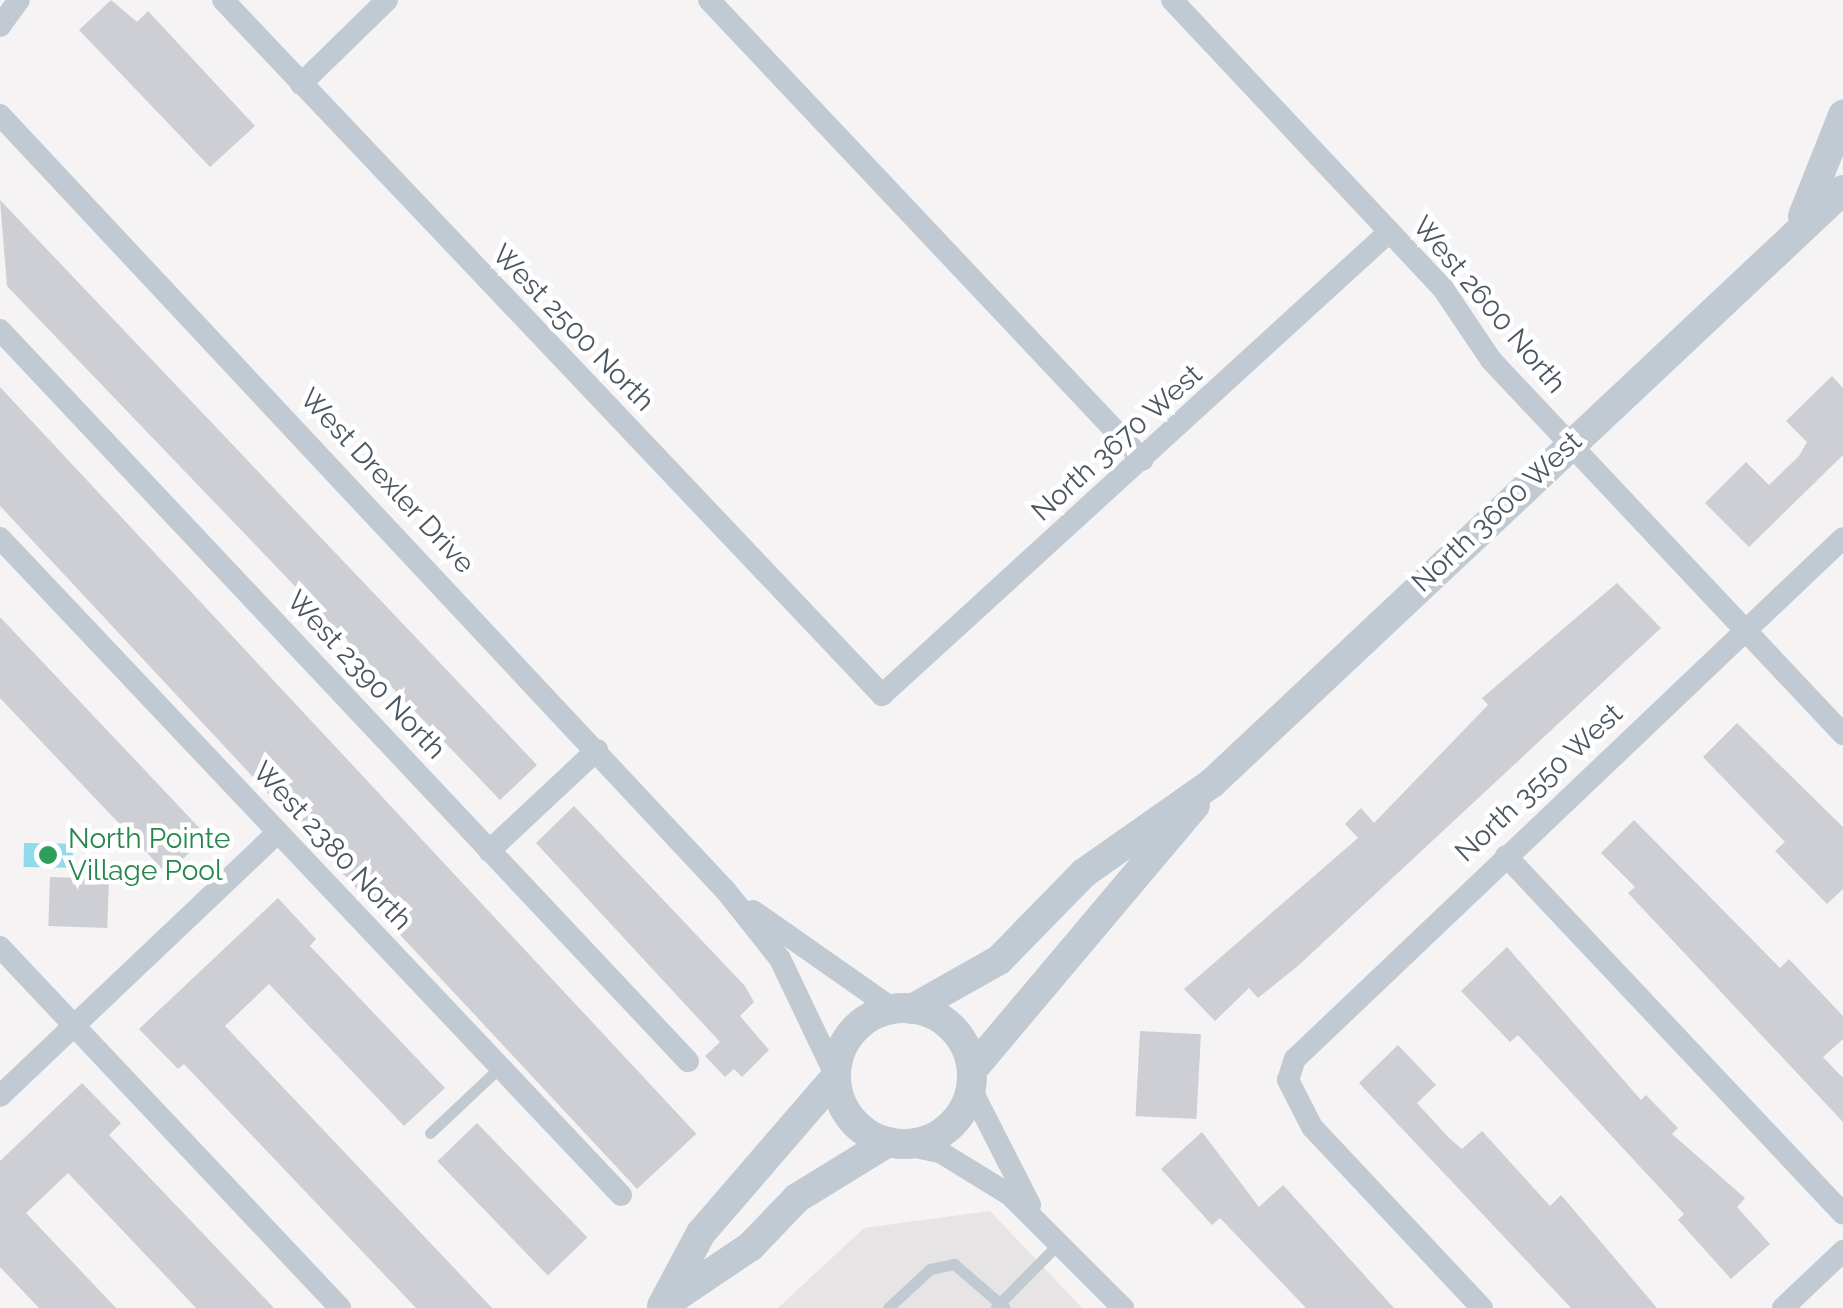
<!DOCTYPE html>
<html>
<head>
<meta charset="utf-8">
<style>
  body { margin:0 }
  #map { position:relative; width:1843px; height:1308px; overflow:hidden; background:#f5f3f3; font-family:Raleway,sans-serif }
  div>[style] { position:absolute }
  .education>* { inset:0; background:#e6e4e5 }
  .water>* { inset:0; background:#90daee; transform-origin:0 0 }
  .building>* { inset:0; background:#cdcfd5; transform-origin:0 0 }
  .service>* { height:11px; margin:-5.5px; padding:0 5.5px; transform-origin:5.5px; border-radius:5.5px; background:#c1cad2 }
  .minor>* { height:22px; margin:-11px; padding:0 11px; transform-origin:11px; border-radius:11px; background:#c1cad2 }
  .tertiary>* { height:30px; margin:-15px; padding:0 15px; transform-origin:15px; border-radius:15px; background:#c1cad2 }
  .tertiary>.ring { margin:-15px; padding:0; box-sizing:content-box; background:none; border:30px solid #c1cad2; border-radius:50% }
  .dots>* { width:28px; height:28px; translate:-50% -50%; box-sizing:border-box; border:5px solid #fff; border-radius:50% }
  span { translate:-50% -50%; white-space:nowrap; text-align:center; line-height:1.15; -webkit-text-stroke:9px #fff; paint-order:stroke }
  .street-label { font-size:28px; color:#4a5661 }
  .leisure-label { font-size:28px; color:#27864d }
  .left { translate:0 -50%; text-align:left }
</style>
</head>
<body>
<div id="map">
  <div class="education">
    <div style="clip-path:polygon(990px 1211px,1082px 1308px,778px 1308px,864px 1228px)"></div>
  </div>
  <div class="water">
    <div style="left:24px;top:843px;width:49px;height:24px;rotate:1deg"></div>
  </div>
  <div class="building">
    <div style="clip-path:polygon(111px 0,137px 22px,148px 11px,255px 126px,210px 167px,79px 30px)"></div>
    <div style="clip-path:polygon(0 200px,537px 765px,500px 800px,7px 286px)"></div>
    <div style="clip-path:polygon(1832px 376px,1843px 388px,1843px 455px,1749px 547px,1705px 503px,1746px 462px,1769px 485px,1799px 456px,1807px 442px,1786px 421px)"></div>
    <div style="left:0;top:387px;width:1021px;height:81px;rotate:47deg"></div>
    <div style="clip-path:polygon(1617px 583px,1661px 628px,1299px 965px,1258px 998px,1249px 988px,1215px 1021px,1184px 989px,1358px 838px,1345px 824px,1361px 808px,1374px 823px,1488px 705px,1482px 698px)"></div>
    <div style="clip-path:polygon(0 617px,207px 836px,167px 874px,0 698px)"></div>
    <div style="clip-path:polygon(1737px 723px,1843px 827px,1843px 889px,1827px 904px,1775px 851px,1785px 842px,1703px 757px)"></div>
    <div style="clip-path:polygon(574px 806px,745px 986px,754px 1002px,740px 1016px,769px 1050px,742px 1077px,734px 1069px,725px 1077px,705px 1056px,720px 1042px,536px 843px)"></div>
    <div style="clip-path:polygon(1634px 820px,1780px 968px,1789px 959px,1843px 1016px,1843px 1039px,1823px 1057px,1843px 1078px,1843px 1122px,1628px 893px,1635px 887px,1601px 853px)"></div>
    <div style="left:50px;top:877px;width:59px;height:49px;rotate:2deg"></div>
    <div style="clip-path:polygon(278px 898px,316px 939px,310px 946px,445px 1088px,404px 1126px,269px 984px,225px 1026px,492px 1308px,416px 1308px,184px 1064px,178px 1069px,139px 1029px)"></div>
    <div style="clip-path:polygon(1507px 947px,1641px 1100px,1646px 1095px,1678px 1128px,1672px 1134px,1745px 1198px,1737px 1207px,1770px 1244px,1731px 1279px,1678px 1220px,1684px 1214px,1518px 1035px,1510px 1042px,1461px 991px)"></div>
    <div style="left:1140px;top:1031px;width:61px;height:85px;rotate:3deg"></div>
    <div style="clip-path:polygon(1398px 1045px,1436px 1085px,1417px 1103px,1449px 1138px,1462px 1149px,1482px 1131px,1550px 1206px,1561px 1195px,1657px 1308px,1571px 1308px,1359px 1083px)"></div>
    <div style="clip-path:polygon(82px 1083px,121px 1123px,109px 1135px,274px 1308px,196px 1308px,68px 1173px,26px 1213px,116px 1308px,39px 1308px,0 1267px,0 1161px)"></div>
    <div style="left:477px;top:1123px;width:159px;height:55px;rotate:46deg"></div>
    <div style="clip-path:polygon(1202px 1132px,1259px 1207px,1283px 1185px,1394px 1308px,1306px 1308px,1220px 1218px,1212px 1225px,1161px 1169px)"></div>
  </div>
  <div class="service">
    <div style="left:430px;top:1133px;width:96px;rotate:-43.3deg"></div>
    <div style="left:996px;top:1307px;width:91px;rotate:-45.4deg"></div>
    <div style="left:888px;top:1308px;width:57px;rotate:-42.9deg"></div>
    <div style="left:930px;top:1269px;width:25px;rotate:-12deg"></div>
    <div style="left:954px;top:1264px;width:67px;rotate:40.8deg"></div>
  </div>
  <div class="minor">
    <div style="left:223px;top:0;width:958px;rotate:46.52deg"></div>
    <div style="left:882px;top:695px;width:687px;rotate:-42.4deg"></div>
    <div style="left:709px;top:0;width:632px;rotate:46.67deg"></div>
    <div style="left:1172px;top:0;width:398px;rotate:46.8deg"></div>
    <div style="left:1444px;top:290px;width:84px;rotate:56.1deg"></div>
    <div style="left:1491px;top:360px;width:514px;rotate:46.74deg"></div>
    <div style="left:0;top:26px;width:32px;rotate:-54deg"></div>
    <div style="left:301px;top:84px;width:120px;rotate:-44.3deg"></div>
    <div style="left:0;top:115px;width:1063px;rotate:46.91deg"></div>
    <div style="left:726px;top:891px;width:87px;rotate:51.5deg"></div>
    <div style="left:780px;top:959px;width:125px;rotate:64.5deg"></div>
    <div style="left:0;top:330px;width:1004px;rotate:46.74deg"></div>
    <div style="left:0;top:538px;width:904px;rotate:46.61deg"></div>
    <div style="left:489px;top:851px;width:148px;rotate:-43.1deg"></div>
    <div style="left:1506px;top:856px;width:491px;rotate:46.7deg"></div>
    <div style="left:753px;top:911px;width:171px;rotate:35deg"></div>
    <div style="left:0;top:947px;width:496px;rotate:46.7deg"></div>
    <div style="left:971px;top:1089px;width:130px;rotate:63deg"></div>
    <div style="left:0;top:1096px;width:383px;rotate:-43.5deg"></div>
    <div style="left:906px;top:1145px;width:35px;rotate:12deg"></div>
    <div style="left:940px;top:1152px;width:82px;rotate:31.6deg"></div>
    <div style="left:1010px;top:1195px;width:160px;rotate:45deg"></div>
    <div style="left:1482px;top:1308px;width:248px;rotate:-133.2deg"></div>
    <div style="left:1312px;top:1127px;width:53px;rotate:-117.1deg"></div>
    <div style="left:1288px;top:1080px;width:22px;rotate:-72deg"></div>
    <div style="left:1295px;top:1059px;width:756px;rotate:-43.55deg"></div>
    <div style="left:1783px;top:1308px;width:83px;rotate:-43.5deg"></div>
  </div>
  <div class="tertiary">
    <div style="left:1803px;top:216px;width:109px;rotate:-68.4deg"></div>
    <div class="ring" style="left:836px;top:1008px;width:106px;height:106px"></div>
    <div style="left:912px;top:1009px;width:100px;rotate:-29.4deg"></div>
    <div style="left:999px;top:960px;width:122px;rotate:-45.7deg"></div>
    <div style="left:1084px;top:873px;width:156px;rotate:-35.1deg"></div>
    <div style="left:1212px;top:783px;width:866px;rotate:-43.22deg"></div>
    <div style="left:972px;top:1070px;width:346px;rotate:-49.9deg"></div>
    <div style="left:665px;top:1304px;width:104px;rotate:-34deg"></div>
    <div style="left:751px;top:1246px;width:66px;rotate:-46.2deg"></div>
    <div style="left:797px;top:1198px;width:107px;rotate:-31.6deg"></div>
    <div style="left:662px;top:1306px;width:83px;rotate:-61.9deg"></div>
    <div style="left:701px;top:1233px;width:205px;rotate:-49.2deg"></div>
  </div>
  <div class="dots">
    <div style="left:48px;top:855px;background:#2e9e5b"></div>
  </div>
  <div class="street-label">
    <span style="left:1489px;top:305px;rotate:50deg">West 2600 North</span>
    <span style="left:573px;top:328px;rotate:46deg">West 2500 North</span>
    <span style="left:1117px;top:443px;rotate:-42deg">North 3670 West</span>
    <span style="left:387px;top:481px;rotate:47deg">West Drexler Drive</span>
    <span style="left:1497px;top:512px;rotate:-43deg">North 3600 West</span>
    <span style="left:366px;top:675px;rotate:47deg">West 2390 North</span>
    <span style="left:1539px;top:783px;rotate:-43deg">North 3550 West</span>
    <span style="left:332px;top:846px;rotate:47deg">West 2380 North</span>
  </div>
  <div class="leisure-label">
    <span class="left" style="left:68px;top:855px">North Pointe<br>Village Pool</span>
  </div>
</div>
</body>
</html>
